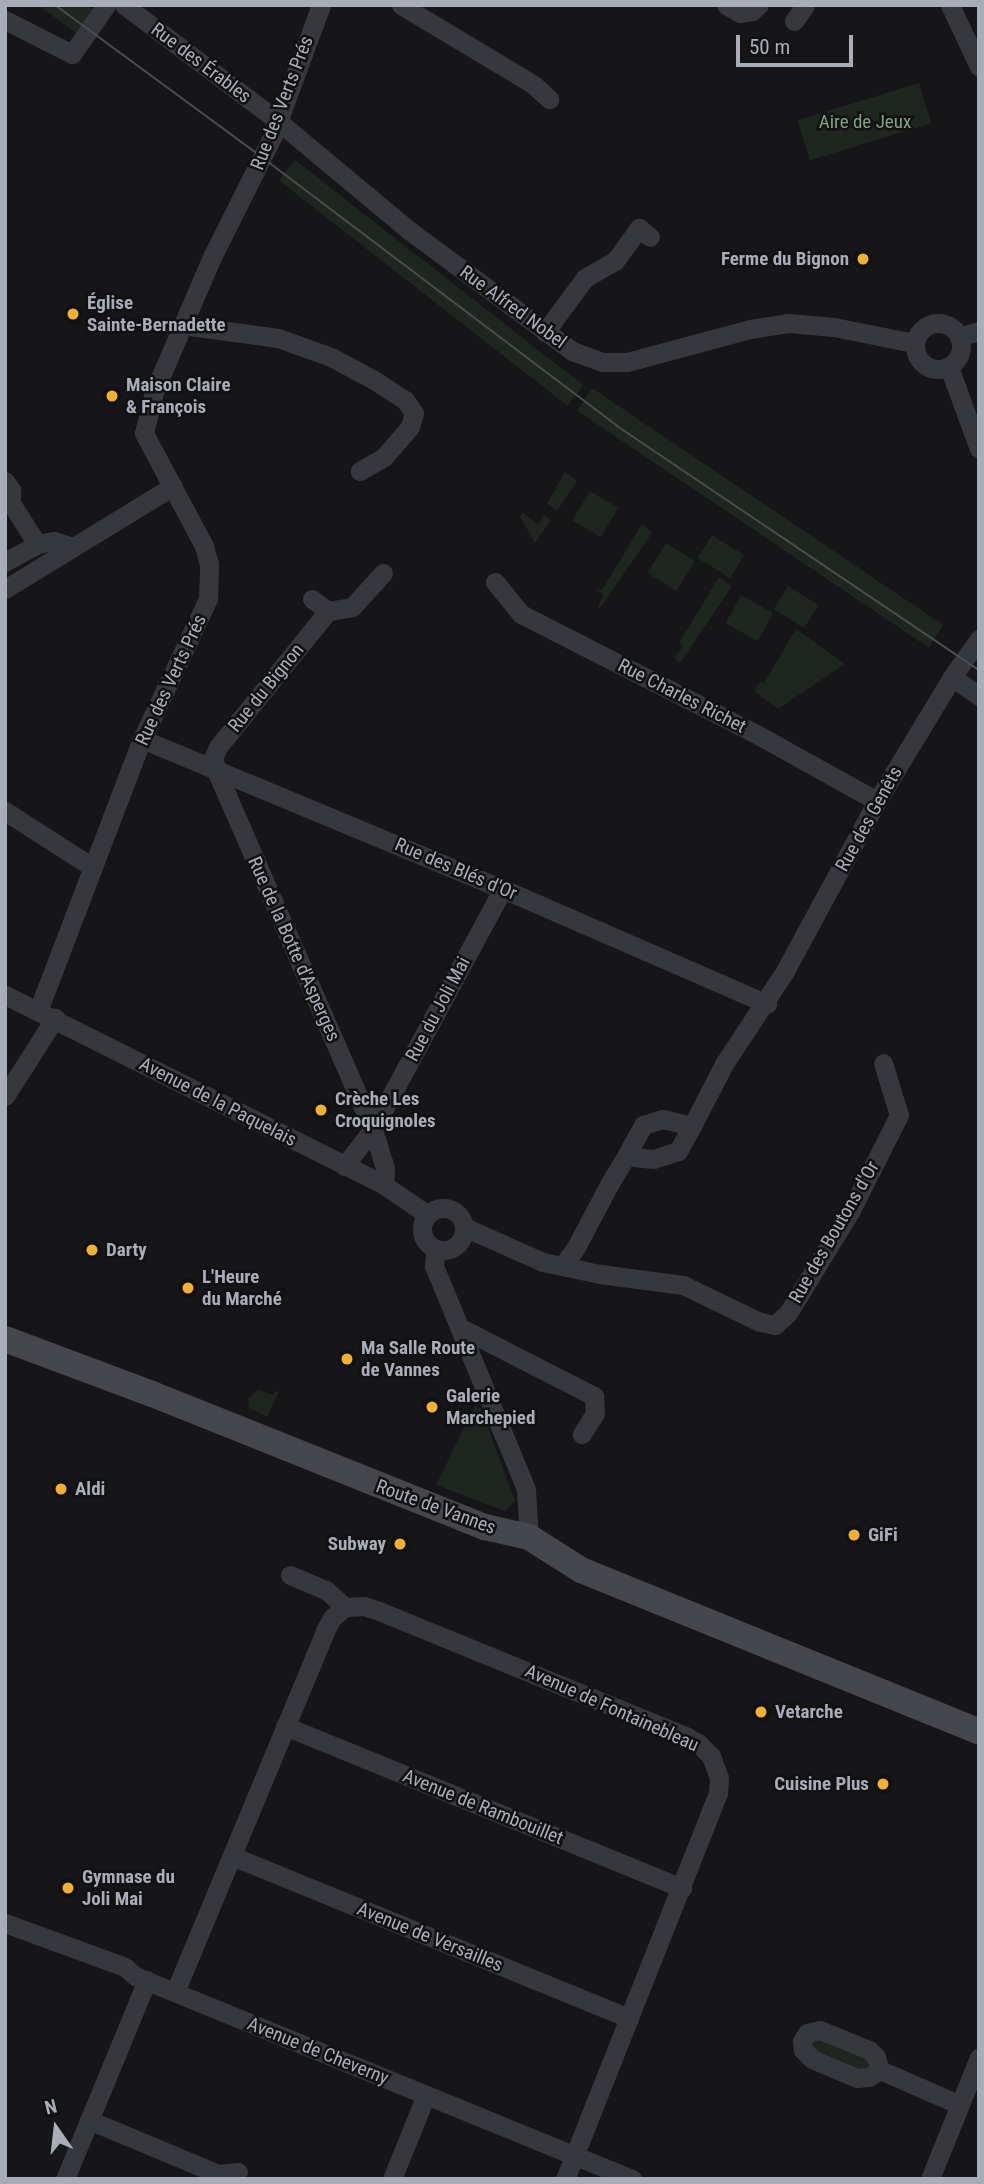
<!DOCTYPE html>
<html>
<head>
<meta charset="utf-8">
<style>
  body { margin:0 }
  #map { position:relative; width:984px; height:2184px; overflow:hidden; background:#161618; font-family:"Roboto Condensed",sans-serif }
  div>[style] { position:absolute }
  .green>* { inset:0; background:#1e261f; transform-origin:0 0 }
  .minor>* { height:19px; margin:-9.5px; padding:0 9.5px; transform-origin:9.5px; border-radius:9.5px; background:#37383d }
  .minor>.ring { margin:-9.5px; padding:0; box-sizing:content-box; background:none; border:19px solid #37383d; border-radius:50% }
  .secondary>* { height:26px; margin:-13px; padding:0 13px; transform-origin:13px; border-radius:13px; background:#45474d }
  .tram>* { height:2px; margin:-1px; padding:0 1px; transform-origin:1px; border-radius:1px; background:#4a4c52 }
  .dots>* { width:19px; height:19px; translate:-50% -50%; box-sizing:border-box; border:4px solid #111113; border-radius:50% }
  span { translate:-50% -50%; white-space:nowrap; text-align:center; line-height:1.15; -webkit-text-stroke:5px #111113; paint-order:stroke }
  .street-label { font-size:19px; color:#a8adb8 }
  .park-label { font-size:19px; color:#7fa381 }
  .poi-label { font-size:19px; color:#a8adb8; font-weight:700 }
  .right { translate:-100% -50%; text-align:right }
  .left { translate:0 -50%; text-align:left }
  .frame { position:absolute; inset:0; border:7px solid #a8adb8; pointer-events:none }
  .north { position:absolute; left:21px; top:2093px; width:70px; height:70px; -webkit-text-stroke:5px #111113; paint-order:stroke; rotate:346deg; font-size:19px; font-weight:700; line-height:28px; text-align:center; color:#a8adb8 }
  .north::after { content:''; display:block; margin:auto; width:24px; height:32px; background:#a8adb8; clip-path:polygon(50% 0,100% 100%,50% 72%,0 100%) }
  .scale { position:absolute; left:736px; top:35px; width:117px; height:32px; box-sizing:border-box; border:4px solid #a8adb8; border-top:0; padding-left:9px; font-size:21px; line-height:24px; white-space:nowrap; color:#a8adb8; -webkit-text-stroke:5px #111113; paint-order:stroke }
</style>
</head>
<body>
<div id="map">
  <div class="green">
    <div style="clip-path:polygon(38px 5px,86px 5px,93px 10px,76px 33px)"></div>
    <div style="left:919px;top:83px;width:42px;height:127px;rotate:73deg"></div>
    <div style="left:295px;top:160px;width:366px;height:26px;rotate:38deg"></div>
    <div style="left:592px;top:388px;width:424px;height:27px;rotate:34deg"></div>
    <div style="clip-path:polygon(565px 472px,577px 481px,557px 511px,547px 504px)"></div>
    <div style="left:590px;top:491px;width:33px;height:34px;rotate:31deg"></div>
    <div style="clip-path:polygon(523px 513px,538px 524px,544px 515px,551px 520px,535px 543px,520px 517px)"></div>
    <div style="clip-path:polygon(642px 524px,652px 533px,600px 608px,598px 606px,604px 595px,597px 590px,602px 590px)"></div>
    <div style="left:712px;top:535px;width:38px;height:27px;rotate:32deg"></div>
    <div style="left:666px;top:543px;width:34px;height:35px;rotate:32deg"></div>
    <div style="clip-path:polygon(719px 577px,732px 586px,680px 663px,674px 658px,683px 646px,679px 643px)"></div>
    <div style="left:788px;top:586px;width:36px;height:27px;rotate:32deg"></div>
    <div style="left:741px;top:595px;width:37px;height:32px;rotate:29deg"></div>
    <div style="clip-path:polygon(796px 629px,845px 664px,778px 709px,754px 691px,760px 682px,764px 683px)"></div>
    <div style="clip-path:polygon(258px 1390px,273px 1395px,275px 1391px,279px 1392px,267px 1417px,249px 1408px,248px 1399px)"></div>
    <div style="clip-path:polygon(475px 1406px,481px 1409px,515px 1501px,505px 1511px,436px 1485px)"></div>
    <div style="clip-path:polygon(817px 2035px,873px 2062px,865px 2072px,814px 2053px,809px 2041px)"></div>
  </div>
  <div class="minor">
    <div style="left:124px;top:5px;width:194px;rotate:37deg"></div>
    <div style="left:279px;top:122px;width:170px;rotate:39.8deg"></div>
    <div style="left:410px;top:231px;width:202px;rotate:36.5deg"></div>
    <div style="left:572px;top:351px;width:32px;rotate:20deg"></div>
    <div style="left:602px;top:362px;width:25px"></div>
    <div style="left:627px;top:362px;width:127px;rotate:-15deg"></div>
    <div style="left:750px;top:329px;width:38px;rotate:-9deg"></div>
    <div style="left:788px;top:323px;width:46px;rotate:5deg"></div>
    <div style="left:834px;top:327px;width:82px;rotate:11.3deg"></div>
    <div style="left:401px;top:5px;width:155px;rotate:31deg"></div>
    <div style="left:534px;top:85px;width:21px;rotate:43deg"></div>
    <div style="left:726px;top:5px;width:16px;rotate:30deg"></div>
    <div style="left:740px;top:13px;width:12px;rotate:-9deg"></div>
    <div style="left:752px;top:11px;width:9px;rotate:-41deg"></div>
    <div style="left:950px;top:5px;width:68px;rotate:64.9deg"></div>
    <div style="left:5px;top:20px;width:75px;rotate:26.9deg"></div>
    <div style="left:72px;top:54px;width:60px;rotate:-55.2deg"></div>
    <div style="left:794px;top:21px;width:19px;rotate:-55deg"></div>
    <div class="ring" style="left:915px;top:323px;width:27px;height:27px"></div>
    <div style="left:182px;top:325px;width:97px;rotate:7.7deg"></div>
    <div style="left:278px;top:338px;width:56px;rotate:19.7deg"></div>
    <div style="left:331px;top:357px;width:49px;rotate:28.1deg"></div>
    <div style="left:374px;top:380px;width:37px;rotate:33deg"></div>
    <div style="left:405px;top:400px;width:16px;rotate:55deg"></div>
    <div style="left:414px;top:413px;width:15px;rotate:106deg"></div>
    <div style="left:410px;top:427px;width:40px;rotate:131deg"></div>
    <div style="left:384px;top:457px;width:28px;rotate:150deg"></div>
    <div style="left:545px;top:332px;width:67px;rotate:-53.5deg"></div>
    <div style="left:585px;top:278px;width:34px;rotate:-30deg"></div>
    <div style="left:615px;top:261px;width:41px;rotate:-54deg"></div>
    <div style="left:639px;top:228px;width:14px;rotate:39deg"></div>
    <div style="left:959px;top:337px;width:21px;rotate:-17deg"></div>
    <div style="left:949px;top:367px;width:87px;rotate:69.9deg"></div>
    <div style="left:5px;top:481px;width:11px;rotate:56deg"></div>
    <div style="left:11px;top:490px;width:13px;rotate:90deg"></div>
    <div style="left:11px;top:503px;width:49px;rotate:57.6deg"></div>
    <div style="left:5px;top:562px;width:37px;rotate:-29deg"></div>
    <div style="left:37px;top:544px;width:17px;rotate:-10deg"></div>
    <div style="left:54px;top:541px;width:19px;rotate:18deg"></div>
    <div style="left:495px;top:582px;width:41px;rotate:50.9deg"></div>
    <div style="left:521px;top:614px;width:268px;rotate:27deg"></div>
    <div style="left:760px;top:736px;width:134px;rotate:29.1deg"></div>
    <div style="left:5px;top:589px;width:197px;rotate:-31.5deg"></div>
    <div style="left:312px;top:599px;width:20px;rotate:37deg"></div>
    <div style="left:328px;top:611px;width:175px;rotate:129deg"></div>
    <div style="left:218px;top:747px;width:10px;rotate:114deg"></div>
    <div style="left:214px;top:756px;width:12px;rotate:85deg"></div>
    <div style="left:215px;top:768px;width:394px;rotate:66.4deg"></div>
    <div style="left:373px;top:1129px;width:41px;rotate:72.9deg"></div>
    <div style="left:385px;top:1168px;width:17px;rotate:93deg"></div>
    <div style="left:328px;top:611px;width:24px;rotate:-9deg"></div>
    <div style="left:352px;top:607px;width:46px;rotate:-47.6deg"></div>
    <div style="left:952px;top:677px;width:33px;rotate:35deg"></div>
    <div style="left:142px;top:739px;width:391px;rotate:22.6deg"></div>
    <div style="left:503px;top:889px;width:288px;rotate:23.5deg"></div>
    <div style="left:5px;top:811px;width:103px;rotate:32.8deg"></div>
    <div style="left:5px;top:995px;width:424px;rotate:26.6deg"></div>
    <div style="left:384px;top:1185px;width:53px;rotate:34.3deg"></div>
    <div style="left:38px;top:1011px;width:291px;rotate:-69.1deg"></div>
    <div style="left:142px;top:739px;width:155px;rotate:-64.8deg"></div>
    <div style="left:208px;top:599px;width:35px;rotate:-88deg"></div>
    <div style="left:209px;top:564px;width:19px;rotate:-106deg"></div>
    <div style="left:204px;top:546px;width:128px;rotate:-118deg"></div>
    <div style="left:144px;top:433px;width:42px;rotate:-76.3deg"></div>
    <div style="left:154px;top:392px;width:147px;rotate:-66.8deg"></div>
    <div style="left:212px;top:257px;width:136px;rotate:-63.4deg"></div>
    <div style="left:273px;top:135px;width:139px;rotate:-69.7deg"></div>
    <div style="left:5px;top:1096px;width:93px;rotate:-57.3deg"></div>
    <div style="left:692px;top:1126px;width:70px;rotate:-62.7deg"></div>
    <div style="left:724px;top:1064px;width:111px;rotate:-56.7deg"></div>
    <div style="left:785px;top:971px;width:193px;rotate:-61.6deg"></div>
    <div style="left:877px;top:801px;width:145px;rotate:-58.8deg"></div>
    <div style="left:952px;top:677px;width:47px;rotate:-54.6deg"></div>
    <div style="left:344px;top:1166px;width:47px;rotate:-51.9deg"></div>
    <div style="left:373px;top:1129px;width:273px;rotate:-61.6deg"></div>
    <div class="ring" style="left:422px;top:1208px;width:23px;height:23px"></div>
    <div style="left:464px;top:1227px;width:86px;rotate:23.9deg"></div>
    <div style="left:543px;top:1262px;width:58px;rotate:11.9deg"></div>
    <div style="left:600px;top:1274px;width:84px;rotate:7.5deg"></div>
    <div style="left:683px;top:1285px;width:85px;rotate:25.7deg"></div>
    <div style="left:760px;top:1322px;width:15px;rotate:11deg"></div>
    <div style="left:775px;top:1325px;width:18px;rotate:-43deg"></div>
    <div style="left:788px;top:1313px;width:119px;rotate:-58.5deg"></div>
    <div style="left:850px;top:1212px;width:109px;rotate:-63.2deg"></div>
    <div style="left:899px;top:1115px;width:54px;rotate:-107.1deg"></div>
    <div style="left:436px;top:1249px;width:17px;rotate:97deg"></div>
    <div style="left:434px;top:1266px;width:241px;rotate:67.6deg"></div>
    <div style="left:526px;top:1489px;width:48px;rotate:86.4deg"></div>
    <div style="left:562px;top:1266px;width:21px;rotate:-53deg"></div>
    <div style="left:575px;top:1249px;width:75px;rotate:-62.1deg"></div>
    <div style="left:610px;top:1183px;width:31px;rotate:-59deg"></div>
    <div style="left:626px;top:1156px;width:35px;rotate:-61deg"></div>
    <div style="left:643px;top:1125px;width:21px;rotate:-17deg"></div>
    <div style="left:663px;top:1119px;width:30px;rotate:14deg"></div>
    <div style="left:692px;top:1126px;width:29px;rotate:119deg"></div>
    <div style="left:678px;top:1151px;width:26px;rotate:162deg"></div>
    <div style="left:653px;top:1159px;width:27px;rotate:-174deg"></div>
    <div style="left:459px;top:1327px;width:152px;rotate:27.1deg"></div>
    <div style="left:594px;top:1396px;width:17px;rotate:87deg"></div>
    <div style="left:595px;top:1413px;width:25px;rotate:122deg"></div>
    <div style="left:290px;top:1575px;width:39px;rotate:23deg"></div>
    <div style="left:326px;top:1590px;width:25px;rotate:42deg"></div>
    <div style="left:285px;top:1726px;width:429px;rotate:22.2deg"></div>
    <div style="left:232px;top:1856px;width:429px;rotate:22.2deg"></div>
    <div style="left:5px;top:1923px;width:128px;rotate:20.1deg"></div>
    <div style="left:125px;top:1967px;width:13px;rotate:42deg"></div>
    <div style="left:135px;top:1976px;width:537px;rotate:22.22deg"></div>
    <div style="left:175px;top:1992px;width:391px;rotate:-67.4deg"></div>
    <div style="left:325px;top:1631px;width:15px;rotate:-62deg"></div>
    <div style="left:332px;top:1618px;width:17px;rotate:-40deg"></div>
    <div style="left:345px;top:1607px;width:19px;rotate:-3deg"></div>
    <div style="left:364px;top:1606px;width:16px;rotate:18deg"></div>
    <div style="left:379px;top:1611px;width:333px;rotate:22.2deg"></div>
    <div style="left:687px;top:1737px;width:13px;rotate:29deg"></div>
    <div style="left:698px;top:1743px;width:18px;rotate:45deg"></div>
    <div style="left:711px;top:1756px;width:23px;rotate:70deg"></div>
    <div style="left:719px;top:1778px;width:15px;rotate:94deg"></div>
    <div style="left:718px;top:1793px;width:415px;rotate:111.6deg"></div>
    <div style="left:820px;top:2030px;width:53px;rotate:22.2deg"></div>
    <div style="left:869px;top:2050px;width:10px;rotate:45deg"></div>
    <div style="left:876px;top:2057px;width:14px;rotate:73deg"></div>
    <div style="left:880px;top:2070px;width:13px;rotate:148deg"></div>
    <div style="left:869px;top:2077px;width:12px;rotate:175deg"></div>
    <div style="left:857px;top:2078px;width:49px;rotate:-157.1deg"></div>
    <div style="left:812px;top:2059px;width:13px;rotate:-135deg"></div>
    <div style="left:803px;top:2050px;width:9px;rotate:-96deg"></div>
    <div style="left:802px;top:2041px;width:9px;rotate:-58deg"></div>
    <div style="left:807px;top:2033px;width:13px;rotate:-13deg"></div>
    <div style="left:880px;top:2070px;width:87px;rotate:23.6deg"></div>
    <div style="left:89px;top:2120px;width:140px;rotate:22.7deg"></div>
    <div style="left:218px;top:2174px;width:20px;rotate:-6deg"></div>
    <div style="left:65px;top:2179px;width:215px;rotate:-67.6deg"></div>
    <div style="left:392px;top:2179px;width:91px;rotate:-68deg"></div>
    <div style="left:930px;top:2179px;width:131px;rotate:-68.1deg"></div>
  </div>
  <div class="secondary">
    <div style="left:5px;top:1339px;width:157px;rotate:20.5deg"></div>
    <div style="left:152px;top:1394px;width:359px;rotate:21.8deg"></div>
    <div style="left:485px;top:1527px;width:45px;rotate:12.8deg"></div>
    <div style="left:529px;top:1537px;width:62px;rotate:32.4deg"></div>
    <div style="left:581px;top:1570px;width:430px;rotate:22.1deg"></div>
  </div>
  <div class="tram">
    <div style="left:55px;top:5px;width:258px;rotate:36.3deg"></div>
    <div style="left:263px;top:158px;width:444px;rotate:37.1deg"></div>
    <div style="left:617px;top:426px;width:437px;rotate:34deg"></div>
  </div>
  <div class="dots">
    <div style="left:863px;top:259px;background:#f2b134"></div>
    <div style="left:73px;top:314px;background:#f2b134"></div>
    <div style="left:112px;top:396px;background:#f2b134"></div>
    <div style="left:321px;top:1110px;background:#f2b134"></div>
    <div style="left:92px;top:1250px;background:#f2b134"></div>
    <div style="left:188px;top:1288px;background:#f2b134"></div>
    <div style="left:347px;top:1359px;background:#f2b134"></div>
    <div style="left:432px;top:1407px;background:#f2b134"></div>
    <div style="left:61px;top:1489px;background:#f2b134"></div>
    <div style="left:854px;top:1535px;background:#f2b134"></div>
    <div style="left:400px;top:1544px;background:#f2b134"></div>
    <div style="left:761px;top:1712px;background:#f2b134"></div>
    <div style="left:883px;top:1784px;background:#f2b134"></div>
    <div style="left:68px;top:1888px;background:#f2b134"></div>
  </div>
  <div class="street-label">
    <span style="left:201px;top:63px;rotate:37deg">Rue des Érables</span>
    <span style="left:282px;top:103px;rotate:-69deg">Rue des Verts Prés</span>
    <span style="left:513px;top:307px;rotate:36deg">Rue Alfred Nobel</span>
    <span style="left:171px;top:680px;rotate:-65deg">Rue des Verts Prés</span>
    <span style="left:266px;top:688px;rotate:-51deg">Rue du Bignon</span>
    <span style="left:682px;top:696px;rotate:27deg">Rue Charles Richet</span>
    <span style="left:869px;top:819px;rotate:-61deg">Rue des Genêts</span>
    <span style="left:456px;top:869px;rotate:23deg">Rue des Blés d'Or</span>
    <span style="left:294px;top:949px;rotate:66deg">Rue de la Botte d'Asperges</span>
    <span style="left:438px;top:1009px;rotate:-62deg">Rue du Joli Mai</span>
    <span style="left:218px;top:1102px;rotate:27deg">Avenue de la Paquelais</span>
    <span style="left:834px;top:1232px;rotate:-60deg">Rue des Boutons d'Or</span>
    <span style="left:436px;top:1507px;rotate:20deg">Route de Vannes</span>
    <span style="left:612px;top:1708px;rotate:24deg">Avenue de Fontainebleau</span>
    <span style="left:483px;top:1807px;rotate:22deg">Avenue de Rambouillet</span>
    <span style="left:430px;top:1937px;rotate:22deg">Avenue de Versailles</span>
    <span style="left:318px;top:2051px;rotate:22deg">Avenue de Cheverny</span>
  </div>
  <div class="park-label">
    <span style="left:865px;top:122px">Aire de Jeux</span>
  </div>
  <div class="poi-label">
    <span class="right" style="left:849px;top:259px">Ferme du Bignon</span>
    <span class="left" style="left:87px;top:314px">Église<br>Sainte-Bernadette</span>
    <span class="left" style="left:126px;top:396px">Maison Claire<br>&amp; François</span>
    <span class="left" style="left:335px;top:1110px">Crèche Les<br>Croquignoles</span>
    <span class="left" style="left:106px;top:1250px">Darty</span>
    <span class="left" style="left:202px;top:1288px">L'Heure<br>du Marché</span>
    <span class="left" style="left:361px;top:1359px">Ma Salle Route<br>de Vannes</span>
    <span class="left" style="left:446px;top:1407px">Galerie<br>Marchepied</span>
    <span class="left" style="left:75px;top:1489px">Aldi</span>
    <span class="left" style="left:868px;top:1535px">GiFi</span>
    <span class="right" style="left:386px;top:1544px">Subway</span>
    <span class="left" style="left:775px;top:1712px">Vetarche</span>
    <span class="right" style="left:869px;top:1784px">Cuisine Plus</span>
    <span class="left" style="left:82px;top:1888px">Gymnase du<br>Joli Mai</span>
  </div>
  <div class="frame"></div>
  <div class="north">N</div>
  <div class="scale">50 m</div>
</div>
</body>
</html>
